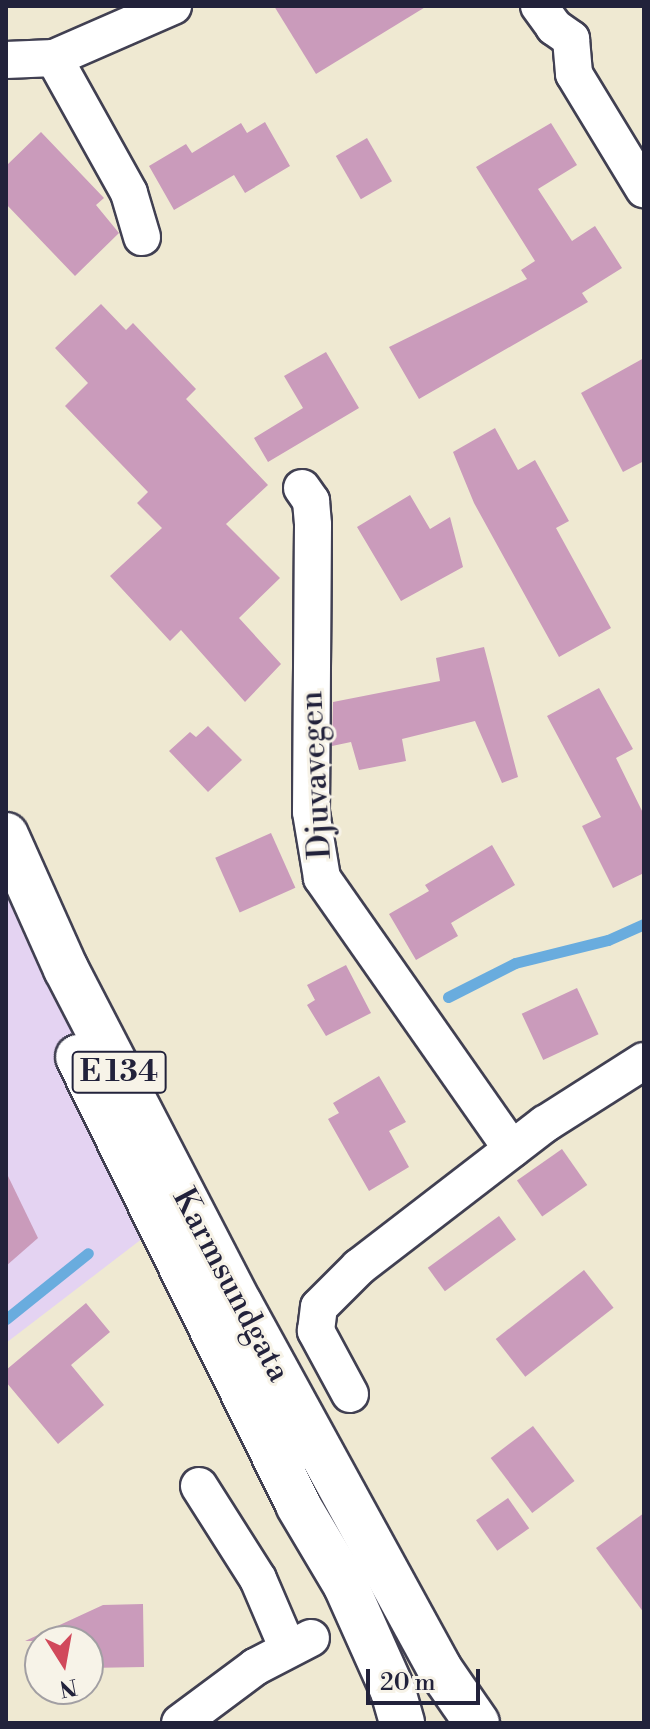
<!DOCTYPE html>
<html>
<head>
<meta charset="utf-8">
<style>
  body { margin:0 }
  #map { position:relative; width:650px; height:1729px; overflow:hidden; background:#efe9d2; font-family:"Libre Bodoni",serif }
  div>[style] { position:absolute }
  .built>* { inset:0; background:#e4d3f2 }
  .stream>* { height:11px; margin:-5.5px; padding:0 5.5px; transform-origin:5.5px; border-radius:5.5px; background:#69acde }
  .building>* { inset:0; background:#ca9bbb; transform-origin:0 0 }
  .roads { filter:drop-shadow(2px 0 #414052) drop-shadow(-2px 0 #414052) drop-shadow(0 2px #414052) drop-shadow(0 -2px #414052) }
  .minor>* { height:36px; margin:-18px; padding:0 18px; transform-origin:18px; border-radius:18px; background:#fff }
  .highway>* { height:44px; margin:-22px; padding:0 22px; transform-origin:22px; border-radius:22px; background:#fff }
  span { translate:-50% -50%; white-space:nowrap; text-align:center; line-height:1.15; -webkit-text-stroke:6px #f7f3e8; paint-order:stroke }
  .shield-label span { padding:2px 6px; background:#f7f3e8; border:2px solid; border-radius:6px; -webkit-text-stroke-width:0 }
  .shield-label { font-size:30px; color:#22223b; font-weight:700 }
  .street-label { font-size:32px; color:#22223b }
  .frame { position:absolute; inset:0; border:8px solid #22223b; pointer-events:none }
  .north { position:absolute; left:24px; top:1625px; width:80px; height:80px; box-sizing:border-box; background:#f7f3e8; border:2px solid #a29fa3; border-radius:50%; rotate:169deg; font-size:22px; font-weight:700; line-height:32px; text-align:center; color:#22223b }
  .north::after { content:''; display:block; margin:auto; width:28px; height:36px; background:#d1495b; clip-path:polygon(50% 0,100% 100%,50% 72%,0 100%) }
  .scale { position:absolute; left:366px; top:1669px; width:114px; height:36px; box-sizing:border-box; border:4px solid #22223b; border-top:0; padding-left:10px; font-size:24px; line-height:28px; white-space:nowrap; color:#22223b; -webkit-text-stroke:6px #f7f3e8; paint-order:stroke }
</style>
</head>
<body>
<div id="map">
  <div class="built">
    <div style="clip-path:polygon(6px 831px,44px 942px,207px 1189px,6px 1343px)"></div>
  </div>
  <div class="stream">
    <div style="left:448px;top:997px;width:75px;rotate:-26.9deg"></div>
    <div style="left:515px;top:963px;width:96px;rotate:-13.9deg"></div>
    <div style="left:608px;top:940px;width:39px;rotate:-24deg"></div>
    <div style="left:6px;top:1319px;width:105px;rotate:-38.8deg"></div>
  </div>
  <div class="building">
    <div style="clip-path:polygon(274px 6px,427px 6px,316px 74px)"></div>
    <div style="clip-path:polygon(265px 122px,290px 166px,245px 193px,234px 175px,174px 210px,149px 166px,186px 144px,192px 153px,241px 123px,247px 133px)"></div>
    <div style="clip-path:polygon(551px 123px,577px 165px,538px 189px,572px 241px,595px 226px,622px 268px,582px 293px,588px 302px,419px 399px,389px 347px,527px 279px,521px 270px,535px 261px,476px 167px)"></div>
    <div style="clip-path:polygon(41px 132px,104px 198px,96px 205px,119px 233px,75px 276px,6px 204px,6px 166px)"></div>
    <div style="left:367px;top:138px;width:50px;height:36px;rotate:60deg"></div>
    <div style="clip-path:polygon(101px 304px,126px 330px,133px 323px,196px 389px,186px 399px,268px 485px,226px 524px,280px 578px,239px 618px,281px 664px,245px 702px,181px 630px,170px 641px,110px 576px,162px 528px,137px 503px,148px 492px,65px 406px,88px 383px,55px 348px)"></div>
    <div style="clip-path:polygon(326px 352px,359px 408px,268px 462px,254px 438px,303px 408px,284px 376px)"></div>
    <div style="clip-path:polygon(644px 358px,644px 461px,623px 472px,581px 393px)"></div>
    <div style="clip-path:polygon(495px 428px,518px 470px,535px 460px,569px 521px,556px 528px,611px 628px,559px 657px,474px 503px,453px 452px)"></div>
    <div style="clip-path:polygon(410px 495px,430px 529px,450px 517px,463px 567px,401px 601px,357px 527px)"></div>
    <div style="clip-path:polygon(484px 647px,518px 777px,502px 783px,475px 721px,402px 739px,406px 761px,359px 770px,351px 742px,332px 746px,333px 702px,440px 681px,436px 658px)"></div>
    <div style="clip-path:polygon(599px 688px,633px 749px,616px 758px,644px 815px,644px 873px,613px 888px,582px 826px,601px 817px,547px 716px)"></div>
    <div style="clip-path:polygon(208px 726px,242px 760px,208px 792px,169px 751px,190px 732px,196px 737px)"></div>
    <div style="left:271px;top:833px;width:60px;height:61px;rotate:66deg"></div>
    <div style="clip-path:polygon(492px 845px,515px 885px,451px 923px,458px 936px,416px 960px,389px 914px,429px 891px,425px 885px)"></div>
    <div style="clip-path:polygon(346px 965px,371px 1013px,326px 1036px,307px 1005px,315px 1000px,307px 985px)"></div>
    <div style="left:577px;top:988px;width:51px;height:61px;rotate:65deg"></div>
    <div style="clip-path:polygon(379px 1076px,406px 1122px,389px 1131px,409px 1167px,369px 1191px,328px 1119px,339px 1113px,333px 1103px)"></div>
    <div style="left:562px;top:1149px;width:44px;height:55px;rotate:55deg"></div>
    <div style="clip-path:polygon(6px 1172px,38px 1238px,6px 1266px)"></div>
    <div style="left:499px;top:1216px;width:29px;height:88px;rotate:54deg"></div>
    <div style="left:584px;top:1270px;width:48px;height:112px;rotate:52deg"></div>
    <div style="clip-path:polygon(86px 1303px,110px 1332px,71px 1365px,104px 1405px,58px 1444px,6px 1382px,6px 1370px)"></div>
    <div style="left:533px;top:1426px;width:69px;height:53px;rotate:53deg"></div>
    <div style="left:508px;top:1498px;width:37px;height:39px;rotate:55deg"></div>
    <div style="clip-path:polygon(644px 1513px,644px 1613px,596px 1548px)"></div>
    <div style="clip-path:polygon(143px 1604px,144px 1667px,88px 1668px,88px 1641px,25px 1641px,103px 1605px)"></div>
  </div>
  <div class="roads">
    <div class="minor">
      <div style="left:539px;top:6px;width:26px;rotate:54deg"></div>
      <div style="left:554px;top:27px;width:21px;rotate:35deg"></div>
      <div style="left:571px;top:39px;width:35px;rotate:85deg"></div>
      <div style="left:574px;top:74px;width:135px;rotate:58.7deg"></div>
      <div style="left:54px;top:58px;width:154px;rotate:60.9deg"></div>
      <div style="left:129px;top:193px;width:46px;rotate:73.5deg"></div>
      <div style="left:6px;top:60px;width:48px;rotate:-2.4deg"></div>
      <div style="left:54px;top:58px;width:130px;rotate:-23.6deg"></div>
      <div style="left:302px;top:488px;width:16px;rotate:55deg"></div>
      <div style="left:311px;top:501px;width:24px;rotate:85deg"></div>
      <div style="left:313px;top:525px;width:287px;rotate:90.4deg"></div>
      <div style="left:311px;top:812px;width:67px;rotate:80.5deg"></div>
      <div style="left:322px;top:878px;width:331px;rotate:55deg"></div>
      <div style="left:350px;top:1394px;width:72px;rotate:-118.4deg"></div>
      <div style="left:316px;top:1331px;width:24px;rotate:-83deg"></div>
      <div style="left:319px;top:1307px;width:57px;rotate:-45deg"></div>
      <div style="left:359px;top:1267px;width:235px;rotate:-37.6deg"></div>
      <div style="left:545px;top:1124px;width:117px;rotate:-32.5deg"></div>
      <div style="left:199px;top:1486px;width:110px;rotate:57.6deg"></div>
      <div style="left:258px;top:1579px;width:76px;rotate:66.8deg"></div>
      <div style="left:180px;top:1723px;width:94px;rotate:-36.7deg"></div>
      <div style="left:255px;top:1667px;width:63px;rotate:-27.4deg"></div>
    </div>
    <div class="highway">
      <div style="left:6px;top:835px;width:147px;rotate:65.9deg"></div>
      <div style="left:66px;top:969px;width:377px;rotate:62.6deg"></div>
      <div style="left:240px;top:1304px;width:415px;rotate:61.3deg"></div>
      <div style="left:439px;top:1668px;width:67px;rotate:55.4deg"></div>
      <div style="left:78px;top:1057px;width:499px;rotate:63.8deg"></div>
      <div style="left:298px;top:1505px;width:94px;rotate:59.3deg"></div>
      <div style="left:346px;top:1586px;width:115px;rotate:65.9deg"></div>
      <div style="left:393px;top:1691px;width:33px;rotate:74deg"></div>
    </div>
  </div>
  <div class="shield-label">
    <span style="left:119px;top:1072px">E 134</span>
  </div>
  <div class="street-label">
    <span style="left:316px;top:775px;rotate:-93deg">Djuvavegen</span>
    <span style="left:231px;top:1285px;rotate:62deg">Karmsundgata</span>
  </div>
  <div class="frame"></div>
  <div class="north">N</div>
  <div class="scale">20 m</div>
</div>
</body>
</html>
